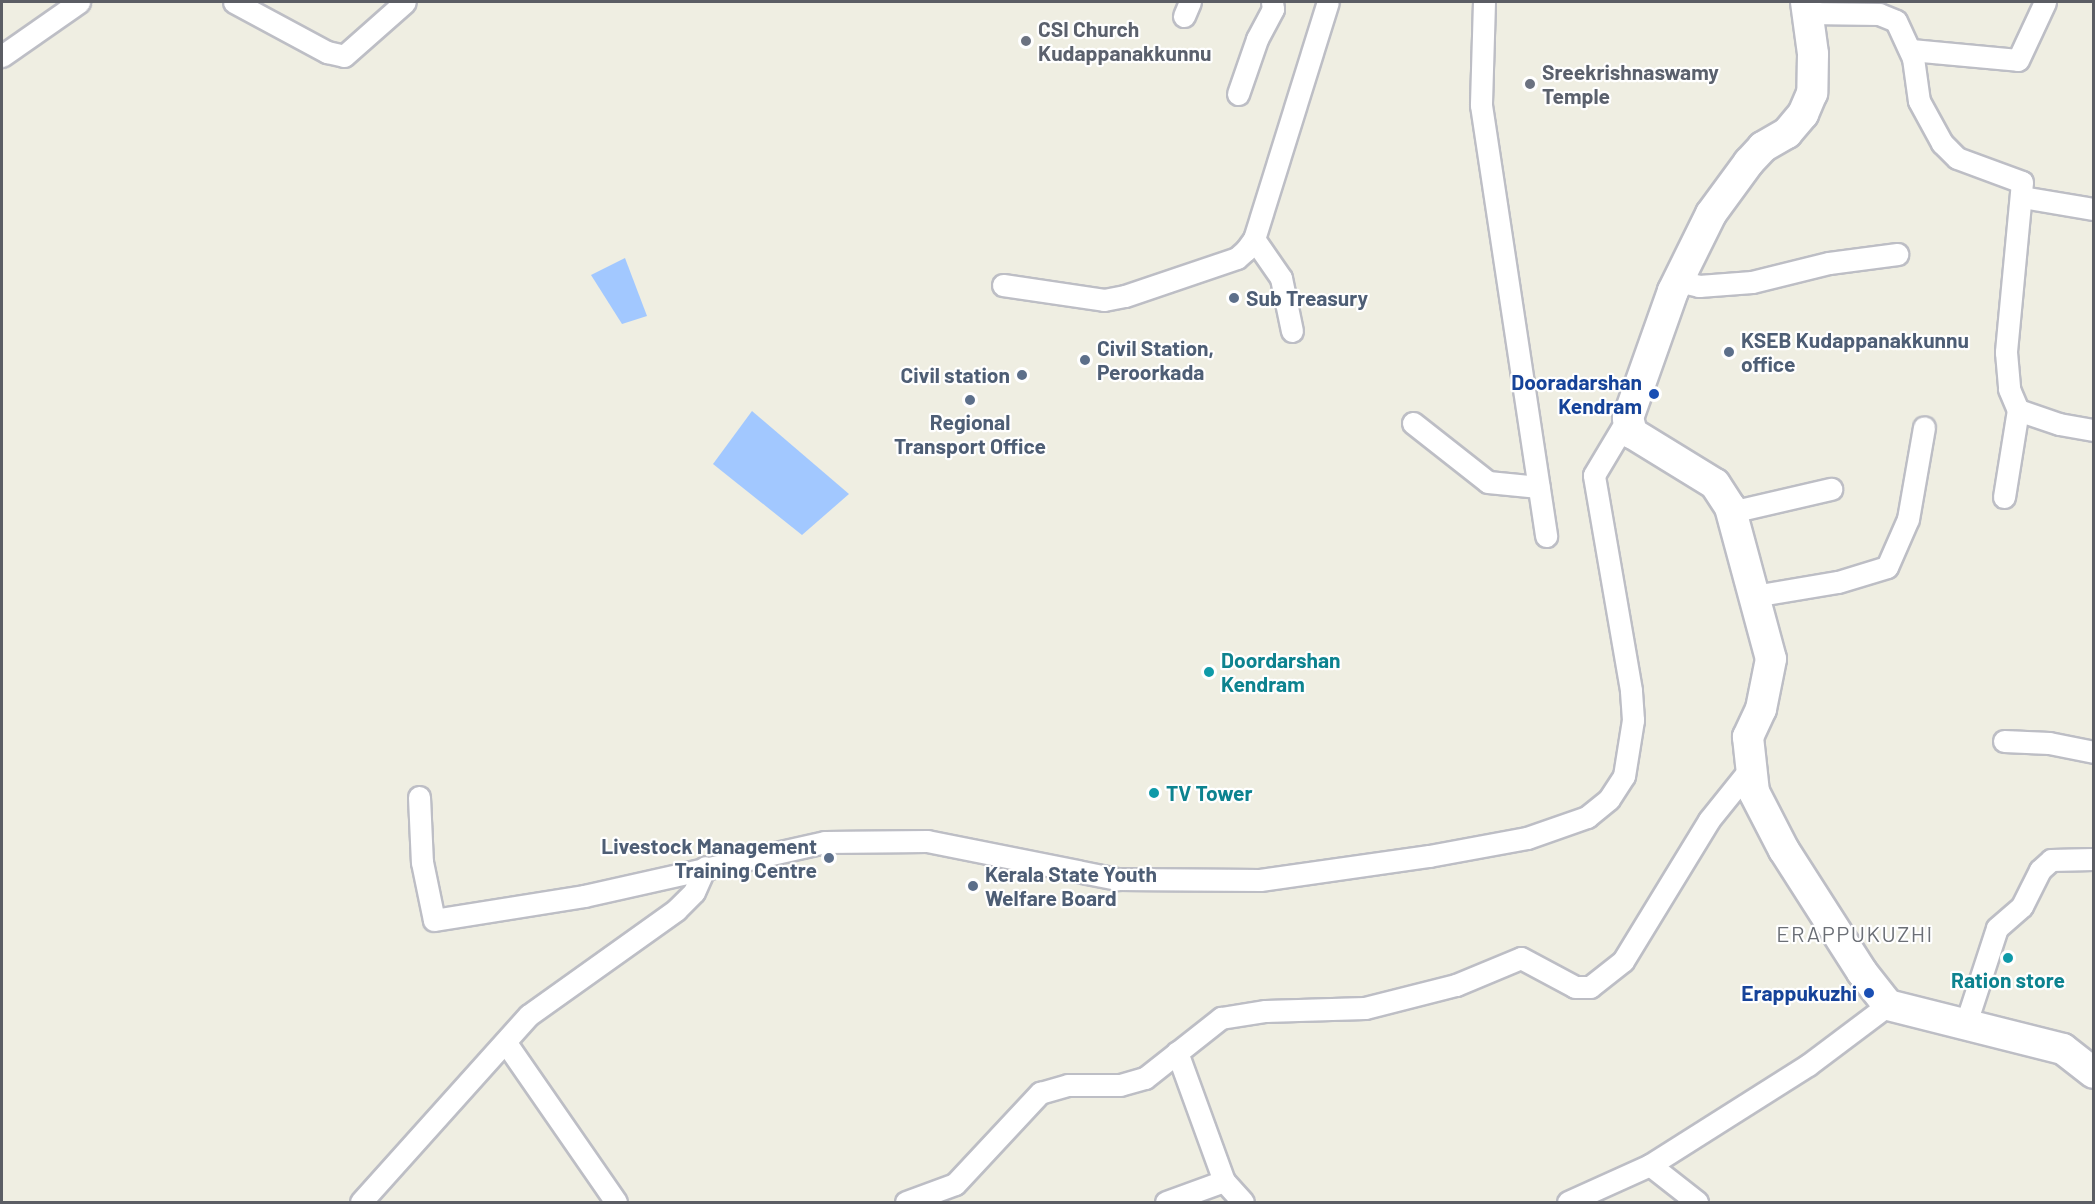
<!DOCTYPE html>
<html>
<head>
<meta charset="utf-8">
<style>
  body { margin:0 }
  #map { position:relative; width:2095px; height:1204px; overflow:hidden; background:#efeee2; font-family:Barlow,sans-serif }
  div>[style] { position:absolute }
  .water>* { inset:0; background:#a2c8ff }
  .roads { filter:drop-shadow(2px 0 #bdbec5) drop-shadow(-2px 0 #bdbec5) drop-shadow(0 2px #bdbec5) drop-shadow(0 -2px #bdbec5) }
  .street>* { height:21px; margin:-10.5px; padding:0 10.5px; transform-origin:10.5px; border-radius:10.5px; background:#fff }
  .secondary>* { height:30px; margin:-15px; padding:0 15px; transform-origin:15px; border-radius:15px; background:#fff }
  .dots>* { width:16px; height:16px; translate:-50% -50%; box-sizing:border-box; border:3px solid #fff; border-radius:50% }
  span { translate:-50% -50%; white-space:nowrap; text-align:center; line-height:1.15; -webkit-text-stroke:4.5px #fff; paint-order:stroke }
  .worship-label { font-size:21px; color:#5b616d; font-weight:700 }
  .left { translate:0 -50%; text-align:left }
  .service-label { font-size:21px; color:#4e5e75; font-weight:700 }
  .right { translate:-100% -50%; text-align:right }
  .transit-label { font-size:21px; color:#164399; font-weight:700 }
  .culture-label { font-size:21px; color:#0d838f; font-weight:700 }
  .neighbourhood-label { font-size:22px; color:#6b6f76; letter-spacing:1.5px }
  .frame { position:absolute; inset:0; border:3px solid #5b5d64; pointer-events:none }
</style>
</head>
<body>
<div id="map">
  <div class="water">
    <div style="clip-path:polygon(625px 258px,647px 316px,622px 324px,591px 275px)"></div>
    <div style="clip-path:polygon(752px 411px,849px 494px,802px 535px,713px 464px)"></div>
  </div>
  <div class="roads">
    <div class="street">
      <div style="left:234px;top:2px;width:106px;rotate:28.3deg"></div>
      <div style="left:327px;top:52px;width:17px;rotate:13deg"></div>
      <div style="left:344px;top:56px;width:81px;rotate:-41.5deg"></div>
      <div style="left:1484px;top:2px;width:103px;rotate:91.7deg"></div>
      <div style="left:1481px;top:105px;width:436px;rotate:81.4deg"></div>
      <div style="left:1808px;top:13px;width:71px;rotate:0.8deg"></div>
      <div style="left:1879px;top:14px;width:18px;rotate:22deg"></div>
      <div style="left:1896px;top:21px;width:41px;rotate:65.3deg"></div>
      <div style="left:1913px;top:58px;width:43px;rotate:82.1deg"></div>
      <div style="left:1919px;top:101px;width:48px;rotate:61.3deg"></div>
      <div style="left:1942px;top:143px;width:21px;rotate:45deg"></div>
      <div style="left:1957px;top:158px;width:69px;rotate:20.3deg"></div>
      <div style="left:2022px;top:182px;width:171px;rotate:95.4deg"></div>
      <div style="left:2006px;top:352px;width:37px;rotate:85deg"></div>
      <div style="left:2009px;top:389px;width:23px;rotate:67deg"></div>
      <div style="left:2018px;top:410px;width:43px;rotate:18.9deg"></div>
      <div style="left:2059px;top:424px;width:36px;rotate:10deg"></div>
      <div style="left:1184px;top:16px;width:15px;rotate:-67deg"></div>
      <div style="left:1911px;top:50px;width:107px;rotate:5.3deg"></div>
      <div style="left:2018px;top:60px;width:64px;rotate:-65deg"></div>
      <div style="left:2px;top:56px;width:94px;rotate:-35deg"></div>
      <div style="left:1238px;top:94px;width:58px;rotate:-70.9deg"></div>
      <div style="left:1257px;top:39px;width:34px;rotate:-62deg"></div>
      <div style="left:1273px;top:9px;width:7px;rotate:-98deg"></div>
      <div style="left:2022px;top:197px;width:73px;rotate:9.5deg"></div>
      <div style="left:1254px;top:239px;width:47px;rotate:55.3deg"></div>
      <div style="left:1281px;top:278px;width:54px;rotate:78.3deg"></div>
      <div style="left:1678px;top:281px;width:22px;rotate:13deg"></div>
      <div style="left:1699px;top:286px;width:53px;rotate:-4.3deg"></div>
      <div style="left:1752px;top:282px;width:79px;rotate:-13.9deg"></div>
      <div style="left:1829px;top:263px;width:69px;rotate:-7.5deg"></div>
      <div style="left:1003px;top:285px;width:102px;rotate:8.4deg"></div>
      <div style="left:1104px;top:300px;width:21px;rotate:-11deg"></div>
      <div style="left:1125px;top:296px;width:118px;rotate:-18.7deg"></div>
      <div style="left:1237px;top:258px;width:12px;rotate:-42deg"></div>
      <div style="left:1246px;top:250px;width:14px;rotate:-54deg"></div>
      <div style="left:1254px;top:239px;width:248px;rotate:-72.7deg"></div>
      <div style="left:1413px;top:423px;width:95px;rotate:38.2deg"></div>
      <div style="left:1488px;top:482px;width:51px;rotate:5.6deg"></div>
      <div style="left:2004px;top:497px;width:88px;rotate:-80.9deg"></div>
      <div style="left:1731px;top:512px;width:103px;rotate:-13deg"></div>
      <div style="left:1754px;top:596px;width:85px;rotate:-9.5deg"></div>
      <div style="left:1838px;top:582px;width:51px;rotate:-17deg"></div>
      <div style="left:1887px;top:567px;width:52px;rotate:-66.4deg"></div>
      <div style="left:1908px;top:519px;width:93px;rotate:-80.1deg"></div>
      <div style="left:2004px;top:741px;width:45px;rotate:2.5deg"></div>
      <div style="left:2049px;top:743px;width:46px;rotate:11.3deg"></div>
      <div style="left:419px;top:797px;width:65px;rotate:87.4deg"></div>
      <div style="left:422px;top:862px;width:59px;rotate:78.3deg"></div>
      <div style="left:434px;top:920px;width:152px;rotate:-9.1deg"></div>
      <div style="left:584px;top:896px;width:247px;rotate:-12.6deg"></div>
      <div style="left:825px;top:842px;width:102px;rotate:-0.6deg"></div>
      <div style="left:927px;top:841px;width:195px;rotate:11.3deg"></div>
      <div style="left:1118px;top:879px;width:142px;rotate:0.4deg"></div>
      <div style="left:1260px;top:880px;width:171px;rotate:-8.1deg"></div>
      <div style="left:1429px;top:856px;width:100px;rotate:-10.4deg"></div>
      <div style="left:1527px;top:838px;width:64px;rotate:-19.3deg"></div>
      <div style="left:1587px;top:817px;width:28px;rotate:-39deg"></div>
      <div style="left:1609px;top:799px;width:27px;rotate:-57deg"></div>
      <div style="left:1624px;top:776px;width:57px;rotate:-80.9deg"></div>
      <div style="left:1633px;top:720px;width:30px;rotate:-94deg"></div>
      <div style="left:1631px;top:690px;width:218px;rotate:-99.8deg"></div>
      <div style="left:1594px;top:475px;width:66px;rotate:-59.2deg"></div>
      <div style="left:1965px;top:1026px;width:103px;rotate:-71.9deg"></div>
      <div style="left:1997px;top:928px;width:33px;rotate:-41deg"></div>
      <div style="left:2022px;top:906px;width:40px;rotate:-63.4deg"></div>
      <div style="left:2040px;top:870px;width:15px;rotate:-42deg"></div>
      <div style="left:2051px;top:860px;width:42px;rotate:-1.4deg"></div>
      <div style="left:506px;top:1043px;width:193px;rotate:55.3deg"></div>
      <div style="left:1177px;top:1052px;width:137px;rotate:70deg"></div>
      <div style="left:1224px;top:1181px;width:28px;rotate:48deg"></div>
      <div style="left:1650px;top:1165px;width:60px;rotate:38.2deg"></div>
      <div style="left:361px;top:1202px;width:251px;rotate:-48.1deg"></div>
      <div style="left:529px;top:1015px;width:181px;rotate:-35.5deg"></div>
      <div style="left:676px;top:910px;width:25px;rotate:-45deg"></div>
      <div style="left:694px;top:892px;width:27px;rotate:-66deg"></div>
      <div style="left:906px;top:1202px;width:52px;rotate:-20.2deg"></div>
      <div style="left:955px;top:1184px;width:125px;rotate:-47deg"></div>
      <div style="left:1040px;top:1093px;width:29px;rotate:-16deg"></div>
      <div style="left:1068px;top:1085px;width:52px"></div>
      <div style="left:1120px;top:1085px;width:26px;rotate:-16deg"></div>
      <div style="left:1145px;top:1078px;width:97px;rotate:-38.3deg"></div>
      <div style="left:1221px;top:1018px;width:45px;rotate:-9deg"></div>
      <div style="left:1265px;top:1011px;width:100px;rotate:-1.7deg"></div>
      <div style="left:1365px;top:1008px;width:94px;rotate:-14.2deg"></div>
      <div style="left:1456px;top:985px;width:70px;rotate:-22.6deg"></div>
      <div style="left:1521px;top:958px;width:61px;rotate:28.2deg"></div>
      <div style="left:1575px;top:987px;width:15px"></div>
      <div style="left:1590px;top:987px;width:42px;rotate:-38.2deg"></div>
      <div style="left:1623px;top:961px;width:165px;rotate:-58.6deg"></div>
      <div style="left:1709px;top:820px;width:65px;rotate:-51.2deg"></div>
      <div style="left:1166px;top:1202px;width:62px;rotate:-19.9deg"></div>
      <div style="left:1568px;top:1202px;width:90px;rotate:-24.3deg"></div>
      <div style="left:1650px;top:1165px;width:187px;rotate:-32.3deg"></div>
      <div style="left:1808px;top:1065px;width:100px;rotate:-36.9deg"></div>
    </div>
    <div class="secondary">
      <div style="left:1806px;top:2px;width:52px;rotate:82.3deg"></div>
      <div style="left:1813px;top:54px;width:39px;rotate:91deg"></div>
      <div style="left:1812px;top:93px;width:23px;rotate:113deg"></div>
      <div style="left:1803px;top:114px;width:25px;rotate:130deg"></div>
      <div style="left:1787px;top:133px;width:28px;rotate:150deg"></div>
      <div style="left:1763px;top:147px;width:21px;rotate:133deg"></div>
      <div style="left:1749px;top:162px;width:64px;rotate:126.2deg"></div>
      <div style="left:1711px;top:214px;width:86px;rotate:116.3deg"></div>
      <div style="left:1673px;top:291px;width:135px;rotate:109.5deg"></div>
      <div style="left:1628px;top:418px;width:16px;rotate:75deg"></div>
      <div style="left:1632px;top:433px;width:97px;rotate:31.6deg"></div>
      <div style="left:1715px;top:484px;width:27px;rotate:57deg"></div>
      <div style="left:1730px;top:507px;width:157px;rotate:74.9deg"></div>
      <div style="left:1771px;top:659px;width:51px;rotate:101.3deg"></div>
      <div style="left:1761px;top:709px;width:31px;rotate:115deg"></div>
      <div style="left:1748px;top:737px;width:55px;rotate:83.8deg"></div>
      <div style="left:1754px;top:792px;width:65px;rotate:62.7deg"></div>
      <div style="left:1784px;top:850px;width:145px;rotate:57.4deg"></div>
      <div style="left:1862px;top:972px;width:42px;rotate:51.8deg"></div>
      <div style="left:1888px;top:1005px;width:180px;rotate:14.1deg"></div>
      <div style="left:2063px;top:1049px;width:39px;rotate:38deg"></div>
    </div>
  </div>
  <div class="dots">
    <div style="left:1026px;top:41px;background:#6b7280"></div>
    <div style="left:1530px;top:84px;background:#6b7280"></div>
    <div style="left:1234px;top:298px;background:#5c6f8a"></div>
    <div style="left:1729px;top:352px;background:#5c6f8a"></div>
    <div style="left:1085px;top:360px;background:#5c6f8a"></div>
    <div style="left:1022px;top:375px;background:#5c6f8a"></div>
    <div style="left:1654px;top:394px;background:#1a4fb4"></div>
    <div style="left:970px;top:400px;background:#5c6f8a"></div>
    <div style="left:1209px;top:672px;background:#0f9aa8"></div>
    <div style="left:1154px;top:793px;background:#0f9aa8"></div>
    <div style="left:829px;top:858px;background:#5c6f8a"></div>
    <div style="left:973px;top:886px;background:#5c6f8a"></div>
    <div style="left:2008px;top:958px;background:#0f9aa8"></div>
    <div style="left:1869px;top:993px;background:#1a4fb4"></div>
  </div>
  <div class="worship-label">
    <span class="left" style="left:1038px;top:41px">CSI Church<br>Kudappanakkunnu</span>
    <span class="left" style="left:1542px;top:84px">Sreekrishnaswamy<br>Temple</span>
  </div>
  <div class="service-label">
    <span class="left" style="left:1246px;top:298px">Sub Treasury</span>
    <span class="left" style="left:1741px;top:352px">KSEB Kudappanakkunnu<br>office</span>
    <span class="left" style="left:1097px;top:360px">Civil Station,<br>Peroorkada</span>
    <span class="right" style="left:1010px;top:375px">Civil station</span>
    <span style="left:970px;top:434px">Regional<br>Transport Office</span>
    <span class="right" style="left:817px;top:858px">Livestock Management<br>Training Centre</span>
    <span class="left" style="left:985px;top:886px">Kerala State Youth<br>Welfare Board</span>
  </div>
  <div class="transit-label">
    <span class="right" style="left:1642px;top:394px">Dooradarshan<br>Kendram</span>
    <span class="right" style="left:1857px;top:993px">Erappukuzhi</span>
  </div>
  <div class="culture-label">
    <span class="left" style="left:1221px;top:672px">Doordarshan<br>Kendram</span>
    <span class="left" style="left:1166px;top:793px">TV Tower</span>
    <span style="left:2008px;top:980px">Ration store</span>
  </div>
  <div class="neighbourhood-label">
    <span style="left:1855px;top:934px">ERAPPUKUZHI</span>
  </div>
  <div class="frame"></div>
</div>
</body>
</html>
